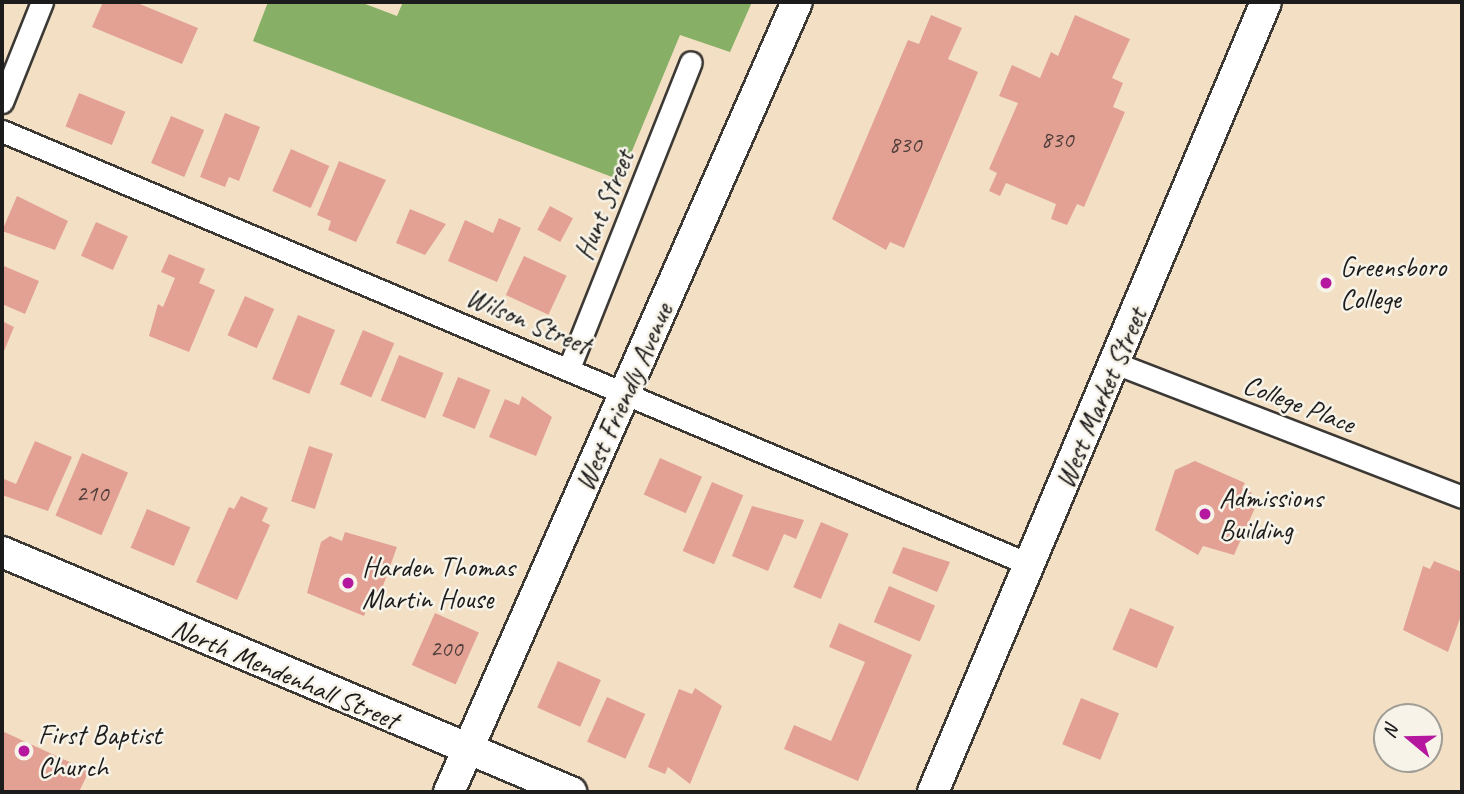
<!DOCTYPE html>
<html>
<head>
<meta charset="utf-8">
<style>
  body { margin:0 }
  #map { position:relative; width:1464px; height:794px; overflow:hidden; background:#f3e0c4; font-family:Caveat,sans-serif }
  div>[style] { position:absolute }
  .forest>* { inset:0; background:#87b066 }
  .building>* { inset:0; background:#e3a194; transform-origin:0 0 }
  .roads { filter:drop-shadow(2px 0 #3c3935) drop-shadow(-2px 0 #3c3935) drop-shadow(0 2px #3c3935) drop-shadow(0 -2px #3c3935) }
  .street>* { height:21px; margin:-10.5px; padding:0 10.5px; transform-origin:10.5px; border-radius:10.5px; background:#fff }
  .secondary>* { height:30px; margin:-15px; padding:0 15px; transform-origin:15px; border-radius:15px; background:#fff }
  .dots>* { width:19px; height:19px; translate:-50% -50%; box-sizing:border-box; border:4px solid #f7f3e8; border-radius:50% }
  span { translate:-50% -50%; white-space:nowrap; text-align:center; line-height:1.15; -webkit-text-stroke:5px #f7f3e8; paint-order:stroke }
  .number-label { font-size:24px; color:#4e3d3a }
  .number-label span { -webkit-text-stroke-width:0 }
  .street-label { font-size:28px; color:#1c1c1c }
  .poi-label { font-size:28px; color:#1c1c1c }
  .left { translate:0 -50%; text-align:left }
  .frame { position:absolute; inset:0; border:4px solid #1c1c1c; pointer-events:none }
  .north { position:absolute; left:1373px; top:703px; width:70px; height:70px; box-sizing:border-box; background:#f7f3e8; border:2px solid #9f9d96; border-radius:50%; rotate:289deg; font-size:19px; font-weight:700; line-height:28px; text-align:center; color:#1c1c1c }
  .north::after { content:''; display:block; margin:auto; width:24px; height:32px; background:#b5179e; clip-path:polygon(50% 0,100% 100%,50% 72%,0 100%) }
</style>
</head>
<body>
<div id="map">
  <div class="forest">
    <div style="clip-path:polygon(268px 2px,360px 2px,397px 16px,403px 2px,752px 2px,730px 52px,680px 35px,620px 180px,253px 41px)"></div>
  </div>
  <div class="building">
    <div style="clip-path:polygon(103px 2px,135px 2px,198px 28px,182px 64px,92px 27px)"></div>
    <div style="clip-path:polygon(931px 15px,962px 28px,948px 59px,978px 72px,904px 248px,890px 242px,886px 250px,832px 219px,908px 40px,919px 44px)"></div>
    <div style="clip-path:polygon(1075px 15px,1130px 39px,1112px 78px,1123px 83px,1113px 107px,1125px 112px,1084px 207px,1077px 204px,1067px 225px,1051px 219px,1056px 204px,1006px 183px,1000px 196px,989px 191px,997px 173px,989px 169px,1018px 103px,999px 96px,1012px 65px,1040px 78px,1051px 52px,1058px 56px)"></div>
    <div style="left:79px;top:93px;width:50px;height:36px;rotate:22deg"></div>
    <div style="clip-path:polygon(225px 113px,260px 127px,239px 181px,229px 177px,225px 187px,200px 177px)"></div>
    <div style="left:171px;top:116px;width:36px;height:51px;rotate:23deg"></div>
    <div style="left:291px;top:149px;width:42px;height:46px;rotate:24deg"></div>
    <div style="clip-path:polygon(339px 161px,386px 180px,356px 242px,328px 230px,331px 221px,317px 215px)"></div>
    <div style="clip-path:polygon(17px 196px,68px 221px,55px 250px,2px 231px)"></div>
    <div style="left:550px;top:206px;width:26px;height:27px;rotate:28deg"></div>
    <div style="clip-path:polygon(410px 209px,446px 224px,425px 255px,396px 243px)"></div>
    <div style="clip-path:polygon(499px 218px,521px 228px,497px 282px,448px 261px,465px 220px,493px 233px)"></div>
    <div style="left:96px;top:222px;width:35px;height:37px;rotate:24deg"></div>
    <div style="clip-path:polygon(169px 254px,205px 269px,199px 283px,215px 290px,189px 352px,149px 336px,158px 304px,163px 307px,175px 278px,161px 272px)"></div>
    <div style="left:524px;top:256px;width:47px;height:43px;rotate:25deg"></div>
    <div style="clip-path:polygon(4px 266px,39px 281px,25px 314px,2px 304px)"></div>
    <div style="left:245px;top:296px;width:32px;height:43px;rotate:24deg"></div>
    <div style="left:298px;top:315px;width:40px;height:69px;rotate:22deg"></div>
    <div style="clip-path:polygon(2px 321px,14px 327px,2px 356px)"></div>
    <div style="left:363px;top:330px;width:34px;height:59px;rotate:23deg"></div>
    <div style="left:399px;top:355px;width:48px;height:49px;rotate:22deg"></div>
    <div style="left:458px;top:377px;width:35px;height:42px;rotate:22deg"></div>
    <div style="clip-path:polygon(522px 396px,552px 417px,536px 456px,489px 437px,505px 399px,519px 405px)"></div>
    <div style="clip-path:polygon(35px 441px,72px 457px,48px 511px,2px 495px,4px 479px,16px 484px)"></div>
    <div style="left:309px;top:446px;width:25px;height:58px;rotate:18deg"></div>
    <div style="left:82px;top:453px;width:50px;height:68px;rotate:23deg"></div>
    <div style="left:660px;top:458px;width:46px;height:40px;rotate:24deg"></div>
    <div style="clip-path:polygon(1195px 461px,1245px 483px,1242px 488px,1252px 493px,1246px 505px,1255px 508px,1234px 555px,1203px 546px,1198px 555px,1155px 530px,1175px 470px)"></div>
    <div style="left:712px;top:482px;width:34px;height:75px;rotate:23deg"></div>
    <div style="clip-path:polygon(241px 496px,268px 508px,262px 521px,270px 525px,237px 600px,196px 582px,229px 507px,234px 509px)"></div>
    <div style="clip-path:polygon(752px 506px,804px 520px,796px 539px,784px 534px,768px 571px,732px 556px)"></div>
    <div style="left:147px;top:509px;width:47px;height:42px;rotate:23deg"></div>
    <div style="left:821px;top:522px;width:30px;height:71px;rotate:23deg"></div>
    <div style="clip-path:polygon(345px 532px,397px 547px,379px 597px,372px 595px,364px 616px,307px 593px,321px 542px,330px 536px,342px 541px)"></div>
    <div style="clip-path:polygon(903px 547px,950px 562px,937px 592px,892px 573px)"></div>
    <div style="clip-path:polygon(1434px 561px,1462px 572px,1462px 613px,1448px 652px,1403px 630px,1423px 566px,1430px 569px)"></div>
    <div style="left:889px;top:586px;width:50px;height:39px;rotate:23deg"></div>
    <div style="left:1130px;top:608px;width:48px;height:45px;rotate:23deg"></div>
    <div style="left:435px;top:613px;width:48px;height:57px;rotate:24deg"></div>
    <div style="clip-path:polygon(839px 623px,912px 655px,858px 781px,784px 749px,794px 725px,831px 741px,865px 662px,829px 647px)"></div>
    <div style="left:558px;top:661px;width:47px;height:51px;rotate:24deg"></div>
    <div style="clip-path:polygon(695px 688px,722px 706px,690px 784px,668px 767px,665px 774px,648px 767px,679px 689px,692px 694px)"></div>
    <div style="left:607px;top:697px;width:42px;height:49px;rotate:24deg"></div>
    <div style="left:1081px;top:698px;width:41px;height:50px;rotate:22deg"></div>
    <div style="clip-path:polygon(2px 731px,89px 771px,79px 792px,2px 792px)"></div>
  </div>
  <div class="roads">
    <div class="street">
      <div style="left:2px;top:102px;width:108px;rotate:-68.2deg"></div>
      <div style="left:2px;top:131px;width:1117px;rotate:22.87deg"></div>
      <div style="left:1115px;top:363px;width:372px;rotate:21.1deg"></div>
      <div style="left:569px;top:368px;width:329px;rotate:-68.3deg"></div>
    </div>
    <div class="secondary">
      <div style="left:2px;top:552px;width:618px;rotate:22.87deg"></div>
      <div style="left:449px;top:792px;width:863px;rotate:-66.23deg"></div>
      <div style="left:933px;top:792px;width:857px;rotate:-67.14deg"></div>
    </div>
  </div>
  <div class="dots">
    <div style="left:1326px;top:283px;background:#b5179e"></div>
    <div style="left:1205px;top:514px;background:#b5179e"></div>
    <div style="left:348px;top:583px;background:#b5179e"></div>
    <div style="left:24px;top:751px;background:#b5179e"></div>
  </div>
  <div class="number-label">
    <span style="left:1057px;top:140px">830</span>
    <span style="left:905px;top:145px">830</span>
    <span style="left:92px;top:494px">210</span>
    <span style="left:446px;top:649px">200</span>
  </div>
  <div class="street-label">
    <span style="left:604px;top:205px;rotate:-68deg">Hunt Street</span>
    <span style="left:528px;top:321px;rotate:23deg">Wilson Street</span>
    <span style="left:624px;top:397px;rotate:-66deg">West Friendly Avenue</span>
    <span style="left:1101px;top:398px;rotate:-67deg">West Market Street</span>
    <span style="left:1299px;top:404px;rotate:21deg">College Place</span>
    <span style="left:285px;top:674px;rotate:23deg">North Mendenhall Street</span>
  </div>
  <div class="poi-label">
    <span class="left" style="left:1340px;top:283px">Greensboro<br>College</span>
    <span class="left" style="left:1219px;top:514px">Admissions<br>Building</span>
    <span class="left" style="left:362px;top:583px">Harden Thomas<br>Martin House</span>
    <span class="left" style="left:38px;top:751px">First Baptist<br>Church</span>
  </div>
  <div class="frame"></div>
  <div class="north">N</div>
</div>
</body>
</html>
